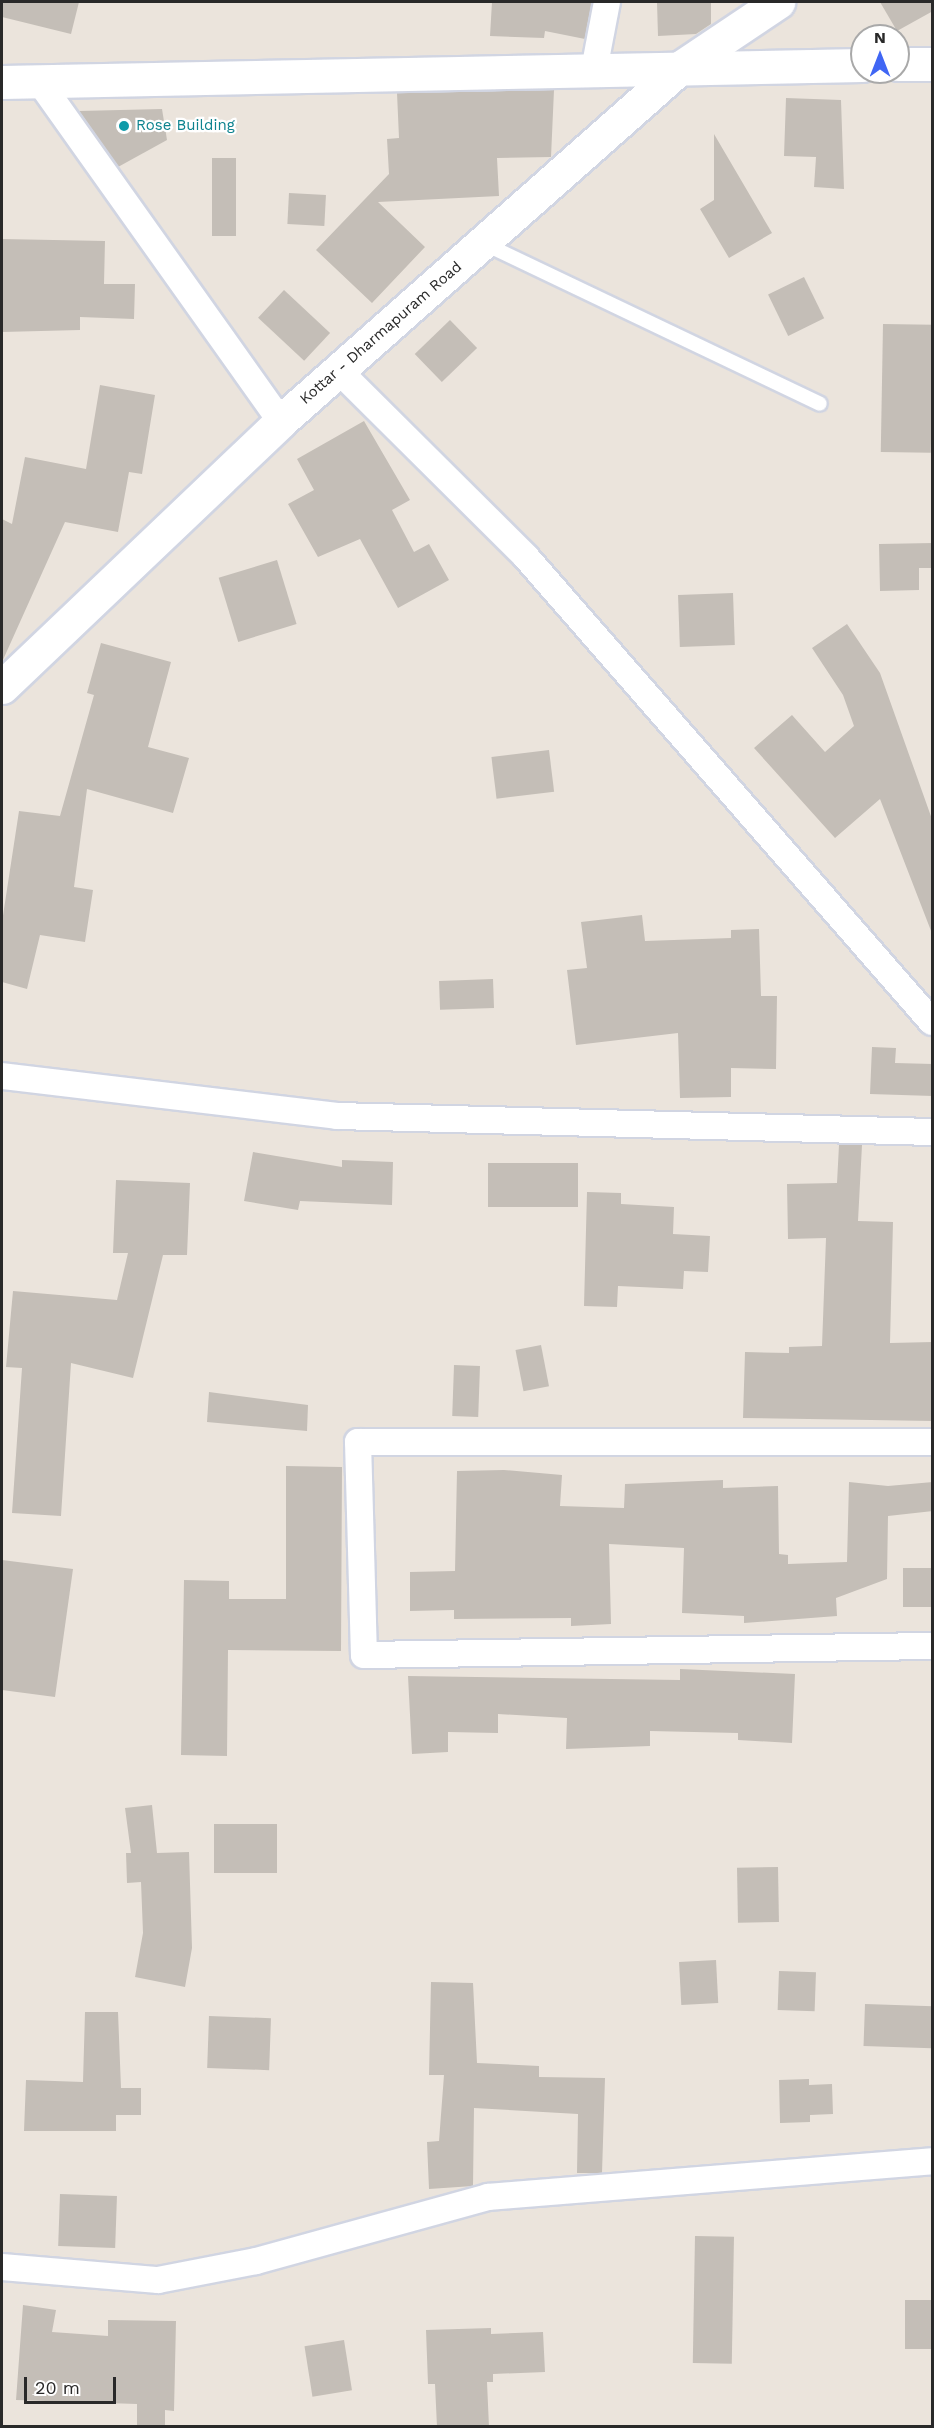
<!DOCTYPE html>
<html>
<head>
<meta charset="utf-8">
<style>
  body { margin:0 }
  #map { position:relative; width:934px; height:2428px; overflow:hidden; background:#ebe4dc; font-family:"Work Sans",sans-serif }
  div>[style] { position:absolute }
  .building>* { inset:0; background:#c4beb7; transform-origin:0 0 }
  .roads { filter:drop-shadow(2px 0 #d1d5e2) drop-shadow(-2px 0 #d1d5e2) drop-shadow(0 2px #d1d5e2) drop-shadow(0 -2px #d1d5e2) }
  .service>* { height:14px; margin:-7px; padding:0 7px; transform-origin:7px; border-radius:7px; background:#fff }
  .minor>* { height:26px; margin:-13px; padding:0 13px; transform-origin:13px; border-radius:13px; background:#fff }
  .tertiary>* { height:33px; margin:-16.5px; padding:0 16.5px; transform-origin:16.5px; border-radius:16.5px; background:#fff }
  .secondary>* { height:33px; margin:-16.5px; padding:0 16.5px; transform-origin:16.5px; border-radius:16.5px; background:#fff }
  .dots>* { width:16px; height:16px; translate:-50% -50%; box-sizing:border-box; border:3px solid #fff; border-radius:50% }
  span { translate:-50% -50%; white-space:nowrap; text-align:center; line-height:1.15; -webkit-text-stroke:4.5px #fff; paint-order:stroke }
  .culture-label { font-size:15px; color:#0d838f }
  .left { translate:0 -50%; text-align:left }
  .street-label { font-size:15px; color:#292929 }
  .frame { position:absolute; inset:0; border:3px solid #292929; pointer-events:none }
  .north { position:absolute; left:850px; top:24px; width:60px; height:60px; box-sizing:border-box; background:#fff; border:2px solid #a9a9a9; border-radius:50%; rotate:0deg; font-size:16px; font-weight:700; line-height:24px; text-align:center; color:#292929 }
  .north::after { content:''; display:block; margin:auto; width:21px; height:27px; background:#4066f4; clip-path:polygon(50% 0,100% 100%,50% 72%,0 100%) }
  .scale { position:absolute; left:24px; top:2377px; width:92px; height:27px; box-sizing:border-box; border:3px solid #292929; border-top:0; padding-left:8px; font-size:18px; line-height:21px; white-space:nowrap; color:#292929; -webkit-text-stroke:4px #fff; paint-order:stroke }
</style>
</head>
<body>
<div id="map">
  <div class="building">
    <div style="clip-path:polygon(2px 2px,79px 2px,71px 34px,2px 17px)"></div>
    <div style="clip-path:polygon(492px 2px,592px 2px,585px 39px,545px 31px,544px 38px,490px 36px)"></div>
    <div style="clip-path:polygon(657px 2px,711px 2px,711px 24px,696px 34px,658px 36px)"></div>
    <div style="clip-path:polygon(880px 2px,933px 2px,933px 11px,897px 31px)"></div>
    <div style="clip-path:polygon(554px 90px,551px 157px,497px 158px,499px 196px,378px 202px,425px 247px,372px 303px,316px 250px,389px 174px,387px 139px,399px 138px,397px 93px)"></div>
    <div style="clip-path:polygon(786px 98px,841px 100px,844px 189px,814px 187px,816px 157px,784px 156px)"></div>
    <div style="clip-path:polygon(162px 109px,167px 140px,118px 167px,79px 111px)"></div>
    <div style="clip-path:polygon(714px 134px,772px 233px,729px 258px,700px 209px,714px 200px)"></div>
    <div style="left:212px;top:158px;width:24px;height:78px"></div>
    <div style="left:289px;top:193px;width:37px;height:31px;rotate:3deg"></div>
    <div style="clip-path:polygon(2px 239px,105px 241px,104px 284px,135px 284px,134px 319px,80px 317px,80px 330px,2px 332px)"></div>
    <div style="left:804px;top:277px;width:46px;height:40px;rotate:64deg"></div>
    <div style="left:284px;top:290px;width:63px;height:38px;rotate:43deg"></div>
    <div style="left:450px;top:320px;width:39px;height:49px;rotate:46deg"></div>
    <div style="left:883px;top:324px;width:50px;height:128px;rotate:1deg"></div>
    <div style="clip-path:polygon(100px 385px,155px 395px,142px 474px,129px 472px,118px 532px,65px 522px,2px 662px,2px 519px,12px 524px,25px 457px,86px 469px)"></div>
    <div style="clip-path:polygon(364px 421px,410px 500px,392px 510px,414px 552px,429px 544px,449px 580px,398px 608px,360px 539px,318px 557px,288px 504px,314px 490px,297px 459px)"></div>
    <div style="clip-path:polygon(933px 543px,933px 568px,919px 568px,919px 590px,880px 591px,879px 544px)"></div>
    <div style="left:277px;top:560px;width:67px;height:61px;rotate:73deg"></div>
    <div style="left:733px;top:593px;width:52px;height:55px;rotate:88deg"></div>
    <div style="clip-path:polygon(847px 624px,880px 673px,933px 822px,933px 936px,880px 799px,835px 838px,754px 748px,792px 715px,825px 752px,854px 726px,843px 695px,812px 648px)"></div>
    <div style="clip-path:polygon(101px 643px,171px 662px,148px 747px,189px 758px,173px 813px,87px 789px,74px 887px,93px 890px,85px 942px,40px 935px,27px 989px,2px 982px,2px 922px,19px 811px,60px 816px,94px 695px,87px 693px)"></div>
    <div style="left:549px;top:750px;width:42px;height:58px;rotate:83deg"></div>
    <div style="clip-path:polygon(642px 915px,645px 941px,731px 938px,731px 930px,759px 929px,761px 996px,777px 996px,776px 1069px,731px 1068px,731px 1097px,680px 1098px,678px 1033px,576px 1045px,567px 970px,587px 968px,581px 922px)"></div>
    <div style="left:493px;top:979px;width:29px;height:54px;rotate:88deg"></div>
    <div style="clip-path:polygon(872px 1047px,896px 1048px,895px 1063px,933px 1064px,933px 1096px,870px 1094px)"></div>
    <div style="clip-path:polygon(839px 1145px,862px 1145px,858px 1221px,893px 1222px,890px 1343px,933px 1342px,933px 1421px,743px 1418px,745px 1352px,789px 1353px,789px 1347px,822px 1346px,826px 1238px,788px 1239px,787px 1184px,837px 1183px)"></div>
    <div style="clip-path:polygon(253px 1152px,342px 1167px,342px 1160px,393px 1162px,392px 1205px,300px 1201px,298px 1210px,244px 1201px)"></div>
    <div style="left:488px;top:1163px;width:90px;height:44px"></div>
    <div style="clip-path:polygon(116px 1180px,190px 1183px,187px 1255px,163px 1255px,133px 1378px,71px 1363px,61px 1516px,12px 1513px,22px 1368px,6px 1367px,13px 1291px,117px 1300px,128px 1253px,113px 1253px)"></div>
    <div style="clip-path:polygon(587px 1192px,621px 1193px,621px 1204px,674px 1207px,673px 1234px,710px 1236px,708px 1272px,684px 1271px,683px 1289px,618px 1286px,617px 1307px,584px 1306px)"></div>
    <div style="left:541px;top:1345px;width:42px;height:26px;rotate:79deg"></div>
    <div style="left:454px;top:1365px;width:26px;height:51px;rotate:2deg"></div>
    <div style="clip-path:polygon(209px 1392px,308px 1405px,307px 1431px,207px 1422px)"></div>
    <div style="clip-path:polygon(286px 1466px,342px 1467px,341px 1651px,228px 1650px,227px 1756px,181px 1755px,184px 1580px,229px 1581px,229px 1599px,286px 1599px)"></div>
    <div style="clip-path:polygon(504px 1470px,562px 1475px,560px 1506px,624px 1508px,625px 1484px,723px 1480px,723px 1488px,778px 1486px,779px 1554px,788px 1555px,788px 1564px,847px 1562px,849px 1482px,888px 1486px,933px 1482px,933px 1511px,888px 1516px,887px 1579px,836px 1598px,837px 1616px,744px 1623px,744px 1616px,682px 1613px,684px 1548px,609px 1544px,611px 1624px,571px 1626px,571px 1618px,454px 1619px,454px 1610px,410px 1611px,410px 1572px,455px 1571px,457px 1471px)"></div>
    <div style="clip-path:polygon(2px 1560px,73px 1569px,55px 1697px,2px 1690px)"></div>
    <div style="left:903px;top:1568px;width:30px;height:39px"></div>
    <div style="clip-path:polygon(680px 1669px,795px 1674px,792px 1743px,738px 1740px,738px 1733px,650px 1731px,650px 1746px,566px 1749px,567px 1718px,498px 1714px,498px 1733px,448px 1732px,448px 1752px,412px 1754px,408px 1676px,680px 1680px)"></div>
    <div style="clip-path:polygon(152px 1805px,157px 1853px,189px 1852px,192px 1948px,185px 1987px,135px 1977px,143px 1933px,141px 1882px,127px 1883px,126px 1853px,131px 1853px,125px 1808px)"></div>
    <div style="left:277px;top:1824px;width:49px;height:63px;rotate:90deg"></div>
    <div style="left:778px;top:1867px;width:55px;height:41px;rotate:89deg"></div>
    <div style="left:716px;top:1960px;width:43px;height:37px;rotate:87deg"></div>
    <div style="left:779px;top:1971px;width:37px;height:39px;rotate:2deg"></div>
    <div style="clip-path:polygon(431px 1982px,473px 1983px,477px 2063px,539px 2066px,539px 2077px,605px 2078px,602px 2173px,577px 2173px,578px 2114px,474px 2108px,473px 2186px,429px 2189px,427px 2142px,439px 2141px,444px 2075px,429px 2075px)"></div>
    <div style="left:865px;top:2004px;width:68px;height:42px;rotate:2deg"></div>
    <div style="clip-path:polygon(85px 2012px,118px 2012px,121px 2088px,141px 2088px,141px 2115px,116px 2115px,116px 2131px,24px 2131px,26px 2080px,83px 2082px)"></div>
    <div style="left:209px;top:2016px;width:62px;height:52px;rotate:2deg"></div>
    <div style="clip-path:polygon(809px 2079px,809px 2085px,832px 2084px,833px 2114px,810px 2115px,810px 2122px,780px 2123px,779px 2080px)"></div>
    <div style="left:60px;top:2194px;width:57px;height:52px;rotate:2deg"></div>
    <div style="left:695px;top:2236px;width:39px;height:127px;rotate:1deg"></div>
    <div style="left:933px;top:2300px;width:49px;height:28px;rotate:90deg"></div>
    <div style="clip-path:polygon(23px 2305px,56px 2310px,52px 2332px,108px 2336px,108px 2320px,176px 2321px,174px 2411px,165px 2410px,165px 2427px,137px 2427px,137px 2404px,16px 2400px)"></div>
    <div style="clip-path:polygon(491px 2328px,491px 2334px,543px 2332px,545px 2372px,493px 2374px,493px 2382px,487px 2382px,489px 2427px,437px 2427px,435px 2384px,428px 2384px,426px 2330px)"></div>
    <div style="left:344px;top:2340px;width:51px;height:40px;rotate:81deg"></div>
  </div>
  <div class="roads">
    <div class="service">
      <div style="left:483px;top:243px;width:373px;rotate:25.5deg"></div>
    </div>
    <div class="minor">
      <div style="left:594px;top:70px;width:69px;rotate:-79.2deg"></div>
      <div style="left:39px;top:81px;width:417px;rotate:54.6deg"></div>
      <div style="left:339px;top:371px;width:264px;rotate:44.8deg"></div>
      <div style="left:526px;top:557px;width:617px;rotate:48.88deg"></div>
      <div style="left:2px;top:1076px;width:337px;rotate:6.8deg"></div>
      <div style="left:337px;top:1116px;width:595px;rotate:1.54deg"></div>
      <div style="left:932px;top:1442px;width:574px;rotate:180deg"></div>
      <div style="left:358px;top:1442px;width:213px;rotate:88.4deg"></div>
      <div style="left:364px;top:1655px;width:568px;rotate:-0.91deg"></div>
      <div style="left:2px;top:2267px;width:157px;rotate:4.8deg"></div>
      <div style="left:158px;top:2280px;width:100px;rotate:-11deg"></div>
      <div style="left:256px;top:2261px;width:241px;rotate:-15.4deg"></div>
      <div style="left:488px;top:2197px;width:445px;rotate:-4.6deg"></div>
    </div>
    <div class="tertiary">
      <div style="left:898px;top:64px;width:34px"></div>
      <div style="left:2px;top:82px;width:860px;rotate:-1.13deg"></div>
    </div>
    <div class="secondary">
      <div style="left:2px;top:687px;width:385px;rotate:-43.6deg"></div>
      <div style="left:281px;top:421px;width:534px;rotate:-41.51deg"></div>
      <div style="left:681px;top:67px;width:117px;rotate:-33.8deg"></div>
    </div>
  </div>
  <div class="dots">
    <div style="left:124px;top:126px;background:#0f9aa8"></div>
  </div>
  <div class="culture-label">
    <span class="left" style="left:136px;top:126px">Rose Building</span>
  </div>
  <div class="street-label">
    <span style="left:381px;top:333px;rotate:-41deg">Kottar - Dharmapuram Road</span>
  </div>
  <div class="frame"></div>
  <div class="north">N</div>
  <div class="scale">20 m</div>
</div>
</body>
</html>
